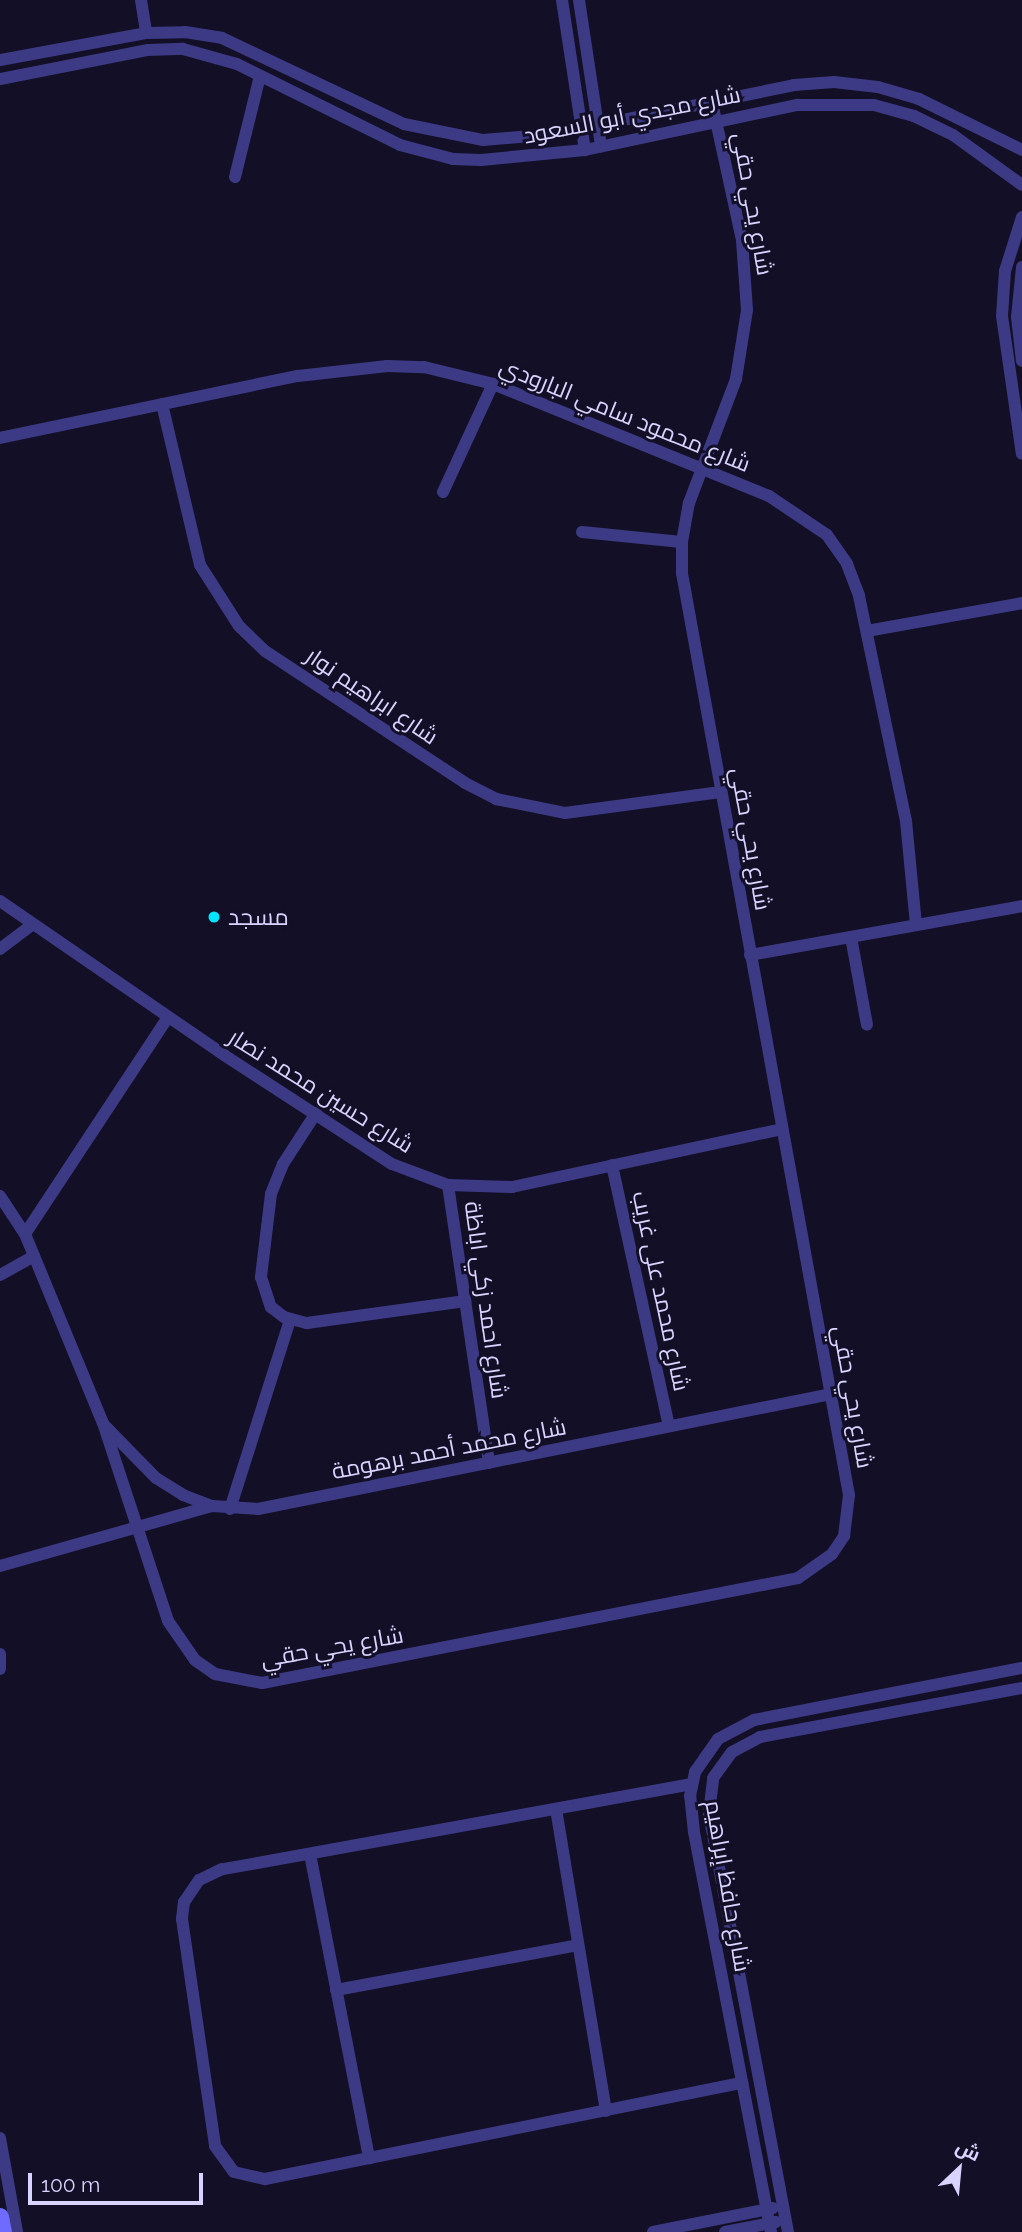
<!DOCTYPE html>
<html>
<head>
<meta charset="utf-8">
<style>
  body { margin:0 }
  #map { position:relative; width:1022px; height:2232px; overflow:hidden; background:#130f26; font-family:Raleway,Cairo,sans-serif }
  div>[style] { position:absolute }
  .street>* { height:12px; margin:-6px; padding:0 6px; transform-origin:6px; border-radius:6px; background:#3d3a85 }
  .secondary>* { height:18px; margin:-9px; padding:0 9px; transform-origin:9px; border-radius:9px; background:#6f6bff }
  .dots>* { width:19px; height:19px; translate:-50% -50%; box-sizing:border-box; border:4px solid #130f26; border-radius:50% }
  span { translate:-50% -50%; white-space:nowrap; text-align:center; line-height:1.15; -webkit-text-stroke:6px #130f26; paint-order:stroke }
  .street-label { font-size:23px; color:#d9d4ff }
  .poi-label { font-size:23px; color:#d9d4ff }
  .left { translate:0 -50%; text-align:left }
  .north { position:absolute; left:924px; top:2134px; width:70px; height:70px; -webkit-text-stroke:5px #130f26; paint-order:stroke; rotate:26deg; font-size:19px; font-weight:700; line-height:28px; text-align:center; color:#d9d4ff }
  .north::after { content:''; display:block; margin:auto; width:24px; height:32px; background:#d9d4ff; clip-path:polygon(50% 0,100% 100%,50% 72%,0 100%) }
  .scale { position:absolute; left:28px; top:2173px; width:175px; height:32px; box-sizing:border-box; border:4px solid #d9d4ff; border-top:0; padding-left:9px; font-size:21px; line-height:24px; white-space:nowrap; color:#d9d4ff; -webkit-text-stroke:5px #130f26; paint-order:stroke }
</style>
</head>
<body>
<div id="map">
  <div class="street">
    <div style="left:141px;top:0;width:33px;rotate:81deg"></div>
    <div style="left:562px;top:0;width:152px;rotate:81.3deg"></div>
    <div style="left:579px;top:0;width:148px;rotate:81.4deg"></div>
    <div style="left:0;top:60px;width:148px;rotate:-10.5deg"></div>
    <div style="left:146px;top:33px;width:39px;rotate:-1deg"></div>
    <div style="left:185px;top:32px;width:37px;rotate:9deg"></div>
    <div style="left:222px;top:38px;width:201px;rotate:25.3deg"></div>
    <div style="left:404px;top:124px;width:81px;rotate:11.4deg"></div>
    <div style="left:483px;top:140px;width:71px;rotate:-4.8deg"></div>
    <div style="left:554px;top:134px;width:245px;rotate:-11.5deg"></div>
    <div style="left:794px;top:85px;width:40px;rotate:-4.3deg"></div>
    <div style="left:834px;top:82px;width:44px;rotate:6.5deg"></div>
    <div style="left:878px;top:87px;width:43px;rotate:16.3deg"></div>
    <div style="left:919px;top:99px;width:115px;rotate:26.3deg"></div>
    <div style="left:0;top:79px;width:151px;rotate:-11.1deg"></div>
    <div style="left:148px;top:50px;width:35px;rotate:-2deg"></div>
    <div style="left:183px;top:49px;width:56px;rotate:15.5deg"></div>
    <div style="left:237px;top:64px;width:182px;rotate:26.4deg"></div>
    <div style="left:400px;top:145px;width:55px;rotate:14.8deg"></div>
    <div style="left:453px;top:159px;width:28px;rotate:2deg"></div>
    <div style="left:481px;top:160px;width:104px;rotate:-5.5deg"></div>
    <div style="left:585px;top:150px;width:217px;rotate:-12deg"></div>
    <div style="left:797px;top:105px;width:77px"></div>
    <div style="left:874px;top:105px;width:41px;rotate:15.4deg"></div>
    <div style="left:914px;top:116px;width:43px;rotate:26deg"></div>
    <div style="left:953px;top:135px;width:85px;rotate:35.9deg"></div>
    <div style="left:235px;top:177px;width:104px;rotate:-76.1deg"></div>
    <div style="left:1022px;top:217px;width:57px;rotate:107.5deg"></div>
    <div style="left:1005px;top:271px;width:45px;rotate:93.8deg"></div>
    <div style="left:1002px;top:316px;width:139px;rotate:81.8deg"></div>
    <div style="left:1022px;top:267px;width:50px;rotate:95.7deg"></div>
    <div style="left:1017px;top:317px;width:44px;rotate:83.5deg"></div>
    <div style="left:162px;top:404px;width:165px;rotate:76.7deg"></div>
    <div style="left:200px;top:565px;width:72px;rotate:57.4deg"></div>
    <div style="left:239px;top:626px;width:36px;rotate:44deg"></div>
    <div style="left:265px;top:651px;width:240px;rotate:33.4deg"></div>
    <div style="left:465px;top:783px;width:35px;rotate:27deg"></div>
    <div style="left:496px;top:799px;width:70px;rotate:11.5deg"></div>
    <div style="left:565px;top:813px;width:157px;rotate:-7.7deg"></div>
    <div style="left:0;top:438px;width:304px;rotate:-11.8deg"></div>
    <div style="left:298px;top:376px;width:90px;rotate:-6.4deg"></div>
    <div style="left:387px;top:366px;width:37px;rotate:2deg"></div>
    <div style="left:424px;top:367px;width:71px;rotate:13.8deg"></div>
    <div style="left:493px;top:384px;width:298px;rotate:22.1deg"></div>
    <div style="left:769px;top:496px;width:70px;rotate:33.9deg"></div>
    <div style="left:827px;top:535px;width:35px;rotate:55deg"></div>
    <div style="left:847px;top:564px;width:34px;rotate:69deg"></div>
    <div style="left:859px;top:596px;width:230px;rotate:78.2deg"></div>
    <div style="left:906px;top:821px;width:104px;rotate:84.5deg"></div>
    <div style="left:443px;top:492px;width:119px;rotate:-65.2deg"></div>
    <div style="left:582px;top:532px;width:100px;rotate:5.7deg"></div>
    <div style="left:867px;top:631px;width:158px;rotate:-10.2deg"></div>
    <div style="left:0;top:901px;width:272px;rotate:34.5deg"></div>
    <div style="left:224px;top:1055px;width:200px;rotate:33deg"></div>
    <div style="left:392px;top:1164px;width:60px;rotate:20.6deg"></div>
    <div style="left:448px;top:1185px;width:64px;rotate:1.8deg"></div>
    <div style="left:512px;top:1187px;width:276px;rotate:-12.1deg"></div>
    <div style="left:851px;top:937px;width:89px;rotate:79.7deg"></div>
    <div style="left:0;top:949px;width:41px;rotate:-37.1deg"></div>
    <div style="left:750px;top:955px;width:276px;rotate:-10.2deg"></div>
    <div style="left:316px;top:1113px;width:61px;rotate:122.9deg"></div>
    <div style="left:283px;top:1164px;width:32px;rotate:112deg"></div>
    <div style="left:271px;top:1194px;width:84px;rotate:96.9deg"></div>
    <div style="left:261px;top:1277px;width:32px;rotate:72deg"></div>
    <div style="left:271px;top:1307px;width:16px;rotate:38deg"></div>
    <div style="left:284px;top:1317px;width:24px;rotate:15deg"></div>
    <div style="left:307px;top:1323px;width:160px;rotate:-7.9deg"></div>
    <div style="left:612px;top:1165px;width:267px;rotate:77.7deg"></div>
    <div style="left:448px;top:1185px;width:281px;rotate:81.6deg"></div>
    <div style="left:0;top:1196px;width:45px;rotate:56.7deg"></div>
    <div style="left:25px;top:1234px;width:204px;rotate:67.6deg"></div>
    <div style="left:103px;top:1423px;width:208px;rotate:71.8deg"></div>
    <div style="left:168px;top:1621px;width:47px;rotate:55.3deg"></div>
    <div style="left:195px;top:1660px;width:24px;rotate:35deg"></div>
    <div style="left:215px;top:1674px;width:48px;rotate:10.8deg"></div>
    <div style="left:262px;top:1683px;width:546px;rotate:-11.08deg"></div>
    <div style="left:798px;top:1578px;width:42px;rotate:-35.2deg"></div>
    <div style="left:832px;top:1554px;width:22px;rotate:-56deg"></div>
    <div style="left:844px;top:1536px;width:41px;rotate:-83deg"></div>
    <div style="left:849px;top:1495px;width:937px;rotate:-100.27deg"></div>
    <div style="left:682px;top:573px;width:31px;rotate:-90deg"></div>
    <div style="left:682px;top:542px;width:40px;rotate:-80deg"></div>
    <div style="left:689px;top:503px;width:133px;rotate:-69.2deg"></div>
    <div style="left:736px;top:379px;width:70px;rotate:-80.9deg"></div>
    <div style="left:747px;top:310px;width:70px;rotate:-94.1deg"></div>
    <div style="left:742px;top:240px;width:141px;rotate:-102.3deg"></div>
    <div style="left:25px;top:1234px;width:260px;rotate:-56.6deg"></div>
    <div style="left:0;top:1275px;width:39px;rotate:-29deg"></div>
    <div style="left:105px;top:1426px;width:73px;rotate:45.6deg"></div>
    <div style="left:156px;top:1478px;width:32px;rotate:32deg"></div>
    <div style="left:183px;top:1495px;width:31px;rotate:21deg"></div>
    <div style="left:212px;top:1506px;width:46px;rotate:3.7deg"></div>
    <div style="left:258px;top:1509px;width:584px;rotate:-11.35deg"></div>
    <div style="left:230px;top:1509px;width:198px;rotate:-72.4deg"></div>
    <div style="left:0;top:1566px;width:220px;rotate:-15.8deg"></div>
    <div style="left:0;top:1654px;width:15px;rotate:90deg"></div>
    <div style="left:692px;top:1784px;width:478px;rotate:169.7deg"></div>
    <div style="left:222px;top:1869px;width:25px;rotate:154deg"></div>
    <div style="left:199px;top:1880px;width:27px;rotate:124deg"></div>
    <div style="left:184px;top:1902px;width:17px;rotate:97deg"></div>
    <div style="left:182px;top:1919px;width:229px;rotate:81.7deg"></div>
    <div style="left:215px;top:2146px;width:32px;rotate:54deg"></div>
    <div style="left:234px;top:2172px;width:32px;rotate:13deg"></div>
    <div style="left:265px;top:2179px;width:487px;rotate:-11.4deg"></div>
    <div style="left:556px;top:1809px;width:306px;rotate:80.6deg"></div>
    <div style="left:310px;top:1854px;width:310px;rotate:79deg"></div>
    <div style="left:336px;top:1990px;width:246px;rotate:-10.5deg"></div>
    <div style="left:0;top:2138px;width:96px;rotate:79.7deg"></div>
    <div style="left:653px;top:2232px;width:122px;rotate:-11.3deg"></div>
    <div style="left:725px;top:2232px;width:52px;rotate:-11.1deg"></div>
    <div style="left:771px;top:2232px;width:407px;rotate:-100.9deg"></div>
    <div style="left:694px;top:1832px;width:36px;rotate:-96deg"></div>
    <div style="left:690px;top:1796px;width:25px;rotate:-78deg"></div>
    <div style="left:695px;top:1772px;width:40px;rotate:-55.1deg"></div>
    <div style="left:718px;top:1739px;width:41px;rotate:-27.8deg"></div>
    <div style="left:754px;top:1720px;width:273px;rotate:-11deg"></div>
    <div style="left:788px;top:2232px;width:426px;rotate:-100.7deg"></div>
    <div style="left:709px;top:1813px;width:35px;rotate:-83deg"></div>
    <div style="left:713px;top:1778px;width:32px;rotate:-54deg"></div>
    <div style="left:732px;top:1752px;width:32px;rotate:-28deg"></div>
    <div style="left:760px;top:1737px;width:267px;rotate:-10.6deg"></div>
  </div>
  <div class="secondary">
    <div style="left:0;top:2217px;width:15px;rotate:79deg"></div>
  </div>
  <div class="dots">
    <div style="left:214px;top:917px;background:#00e5ff"></div>
  </div>
  <div class="street-label">
    <span style="left:632px;top:115px;rotate:-11deg">شارع مجدي أبو السعود</span>
    <span style="left:753px;top:204px;rotate:80deg">شارع يحي حقي</span>
    <span style="left:625px;top:415px;rotate:22deg">شارع محمود سامي البارودي</span>
    <span style="left:372px;top:696px;rotate:34deg">شارع ابراهيم نوار</span>
    <span style="left:751px;top:839px;rotate:80deg">شارع يحي حقي</span>
    <span style="left:321px;top:1091px;rotate:32deg">شارع حسين محمد نصار</span>
    <span style="left:661px;top:1291px;rotate:78deg">شارع محمد على غريب</span>
    <span style="left:486px;top:1300px;rotate:82deg">شارع احمد زكي اباظة</span>
    <span style="left:853px;top:1397px;rotate:80deg">شارع يحي حقي</span>
    <span style="left:449px;top:1449px;rotate:-11deg">شارع محمد أحمد برهومة</span>
    <span style="left:332px;top:1647px;rotate:-10deg">شارع يحي حقي</span>
    <span style="left:728px;top:1886px;rotate:80deg">شارع حافظ إبراهيم</span>
  </div>
  <div class="poi-label">
    <span class="left" style="left:228px;top:917px">مسجد</span>
  </div>
  <div class="north">ش</div>
  <div class="scale">100 m</div>
</div>
</body>
</html>
